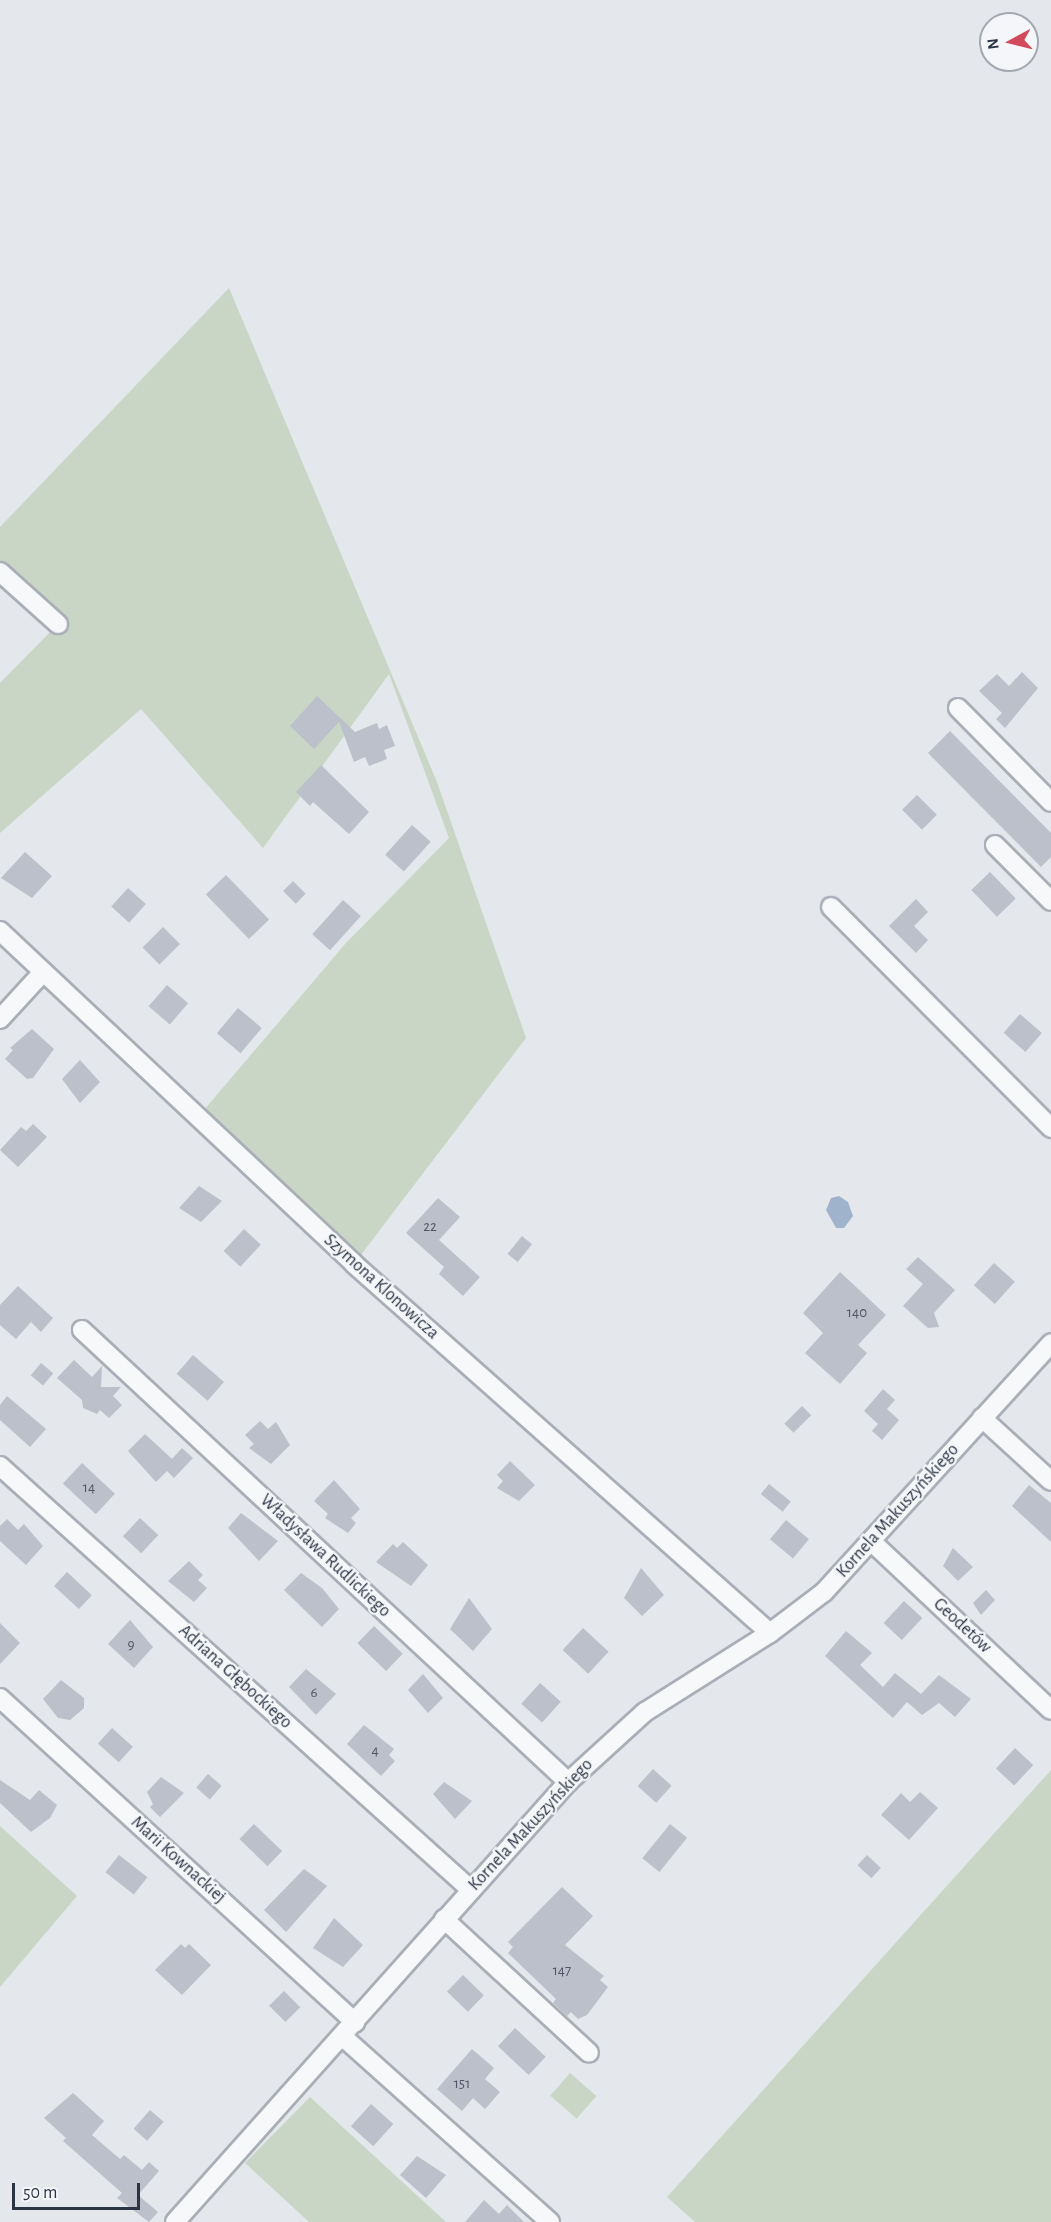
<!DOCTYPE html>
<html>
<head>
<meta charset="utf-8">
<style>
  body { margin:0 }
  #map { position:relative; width:1051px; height:2222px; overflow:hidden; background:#e4e7ec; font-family:"Alegreya Sans",sans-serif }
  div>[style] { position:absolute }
  .green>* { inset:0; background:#c9d6c5; transform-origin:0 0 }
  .water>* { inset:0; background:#9fb4cc }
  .building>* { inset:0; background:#bbc0ca; transform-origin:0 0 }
  .roads { filter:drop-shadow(2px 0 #a9aeb7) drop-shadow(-2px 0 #a9aeb7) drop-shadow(0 2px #a9aeb7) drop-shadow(0 -2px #a9aeb7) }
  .minor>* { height:18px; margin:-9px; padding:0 9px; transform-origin:9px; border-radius:9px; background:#f7f8fa }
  span { translate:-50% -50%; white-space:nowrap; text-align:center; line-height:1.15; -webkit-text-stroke:4.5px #f4f6f9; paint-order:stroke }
  .number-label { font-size:15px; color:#4f5766 }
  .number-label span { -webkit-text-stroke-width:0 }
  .street-label { font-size:18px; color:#2b3445 }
  .north { position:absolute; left:979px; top:12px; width:60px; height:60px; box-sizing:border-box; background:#f4f6f9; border:2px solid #a4a8b1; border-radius:50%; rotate:263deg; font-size:16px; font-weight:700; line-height:24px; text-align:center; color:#2b3445 }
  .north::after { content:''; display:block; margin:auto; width:21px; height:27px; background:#d1495b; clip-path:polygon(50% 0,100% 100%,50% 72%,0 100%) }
  .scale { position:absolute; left:12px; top:2183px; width:128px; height:27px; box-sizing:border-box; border:3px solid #2b3445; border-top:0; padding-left:8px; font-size:18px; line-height:21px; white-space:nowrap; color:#2b3445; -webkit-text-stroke:4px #f4f6f9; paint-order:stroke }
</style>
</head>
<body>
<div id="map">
  <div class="green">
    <div style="clip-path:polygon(229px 288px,437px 782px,526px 1038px,354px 1264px,198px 1117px,346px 943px,449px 838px,389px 674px,263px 848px,141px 709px,0 833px,0 683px,58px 624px,0 572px,0 527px)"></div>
    <div style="clip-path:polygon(1051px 1770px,1051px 2222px,695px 2222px,667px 2197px)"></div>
    <div style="clip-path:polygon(0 1826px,77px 1896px,0 1987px)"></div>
    <div style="left:570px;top:2073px;width:35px;height:30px;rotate:41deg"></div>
    <div style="clip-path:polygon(310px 2097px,446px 2222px,309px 2222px,245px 2163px)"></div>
  </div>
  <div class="water">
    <div style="clip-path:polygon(839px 1196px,848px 1202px,853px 1216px,844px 1228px,836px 1228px,826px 1210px,831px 1198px)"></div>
  </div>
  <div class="building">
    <div style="clip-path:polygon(1022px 672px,1038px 688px,1005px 728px,996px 719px,1002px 713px,979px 691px,997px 674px,1009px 686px)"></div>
    <div style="clip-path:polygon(317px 696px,355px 732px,377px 723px,379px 729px,387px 725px,395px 746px,384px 750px,387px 759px,369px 766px,365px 757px,354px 762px,339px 722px,314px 749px,290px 726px)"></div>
    <div style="clip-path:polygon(950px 731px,1051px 833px,1051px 857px,1041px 867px,928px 753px)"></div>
    <div style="clip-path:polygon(321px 765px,369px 812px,349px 834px,313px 802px,310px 806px,296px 792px)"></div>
    <div style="left:917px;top:795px;width:28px;height:21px;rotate:45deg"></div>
    <div style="left:412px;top:825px;width:25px;height:40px;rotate:42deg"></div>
    <div style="clip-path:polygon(25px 852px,52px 876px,32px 898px,1px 878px)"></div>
    <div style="left:990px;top:872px;width:37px;height:26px;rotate:46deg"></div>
    <div style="left:226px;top:875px;width:62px;height:28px;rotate:46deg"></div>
    <div style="left:293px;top:881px;width:18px;height:14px;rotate:45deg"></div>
    <div style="left:128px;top:888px;width:24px;height:25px;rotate:42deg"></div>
    <div style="clip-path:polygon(916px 899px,928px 912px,914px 926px,928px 940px,916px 953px,889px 926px)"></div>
    <div style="left:343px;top:900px;width:24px;height:46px;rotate:42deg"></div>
    <div style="left:163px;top:927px;width:24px;height:29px;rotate:45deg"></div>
    <div style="left:167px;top:985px;width:28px;height:28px;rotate:41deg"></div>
    <div style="left:238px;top:1008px;width:31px;height:33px;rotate:40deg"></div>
    <div style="left:1020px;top:1014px;width:29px;height:25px;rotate:41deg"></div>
    <div style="clip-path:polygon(32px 1029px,54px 1049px,33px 1078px,27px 1079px,5px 1059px,13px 1050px,10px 1048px)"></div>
    <div style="clip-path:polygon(80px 1060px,100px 1082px,80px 1103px,62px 1079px)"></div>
    <div style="clip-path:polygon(33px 1124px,47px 1137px,18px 1167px,0 1150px,21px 1127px,26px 1131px)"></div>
    <div style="clip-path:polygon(199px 1186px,222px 1201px,201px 1222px,179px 1208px)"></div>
    <div style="clip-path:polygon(438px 1198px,460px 1217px,439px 1240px,480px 1277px,463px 1296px,439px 1274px,444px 1267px,406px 1233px)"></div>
    <div style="left:244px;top:1229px;width:23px;height:30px;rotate:43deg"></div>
    <div style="left:522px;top:1236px;width:13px;height:23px;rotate:39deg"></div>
    <div style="clip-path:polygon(918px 1257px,955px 1290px,934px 1313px,939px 1327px,928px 1328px,903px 1306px,923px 1284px,906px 1269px)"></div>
    <div style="left:994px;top:1263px;width:28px;height:30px;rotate:42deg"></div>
    <div style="clip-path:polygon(840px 1272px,886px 1315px,858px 1345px,867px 1353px,840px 1384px,805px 1353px,823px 1333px,803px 1313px)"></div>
    <div style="clip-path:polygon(18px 1286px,53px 1318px,41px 1332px,31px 1322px,16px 1339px,0 1325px,0 1305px)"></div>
    <div style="left:193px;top:1355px;width:41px;height:25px;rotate:41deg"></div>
    <div style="clip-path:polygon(74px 1360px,92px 1377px,102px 1366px,101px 1387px,121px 1387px,113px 1396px,122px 1405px,109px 1418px,100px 1410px,97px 1414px,83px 1408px,82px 1400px,57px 1378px)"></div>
    <div style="left:41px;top:1363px;width:16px;height:16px;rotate:40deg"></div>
    <div style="clip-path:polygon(883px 1389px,895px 1400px,887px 1409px,899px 1420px,882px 1440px,872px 1431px,878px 1424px,864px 1411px)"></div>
    <div style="clip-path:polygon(7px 1396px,46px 1429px,30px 1447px,0 1420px,0 1405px)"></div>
    <div style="left:802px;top:1406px;width:13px;height:25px;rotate:45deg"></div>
    <div style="clip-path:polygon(260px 1421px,268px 1429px,276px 1422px,290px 1445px,271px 1464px,249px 1448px,254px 1444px,245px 1435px)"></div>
    <div style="clip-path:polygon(145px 1434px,172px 1459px,182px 1448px,193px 1458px,174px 1478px,167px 1471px,156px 1482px,128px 1451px)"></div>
    <div style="clip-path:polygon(510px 1461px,535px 1485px,519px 1501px,497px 1488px,503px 1481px,497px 1475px)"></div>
    <div style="left:82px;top:1463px;width:45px;height:28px;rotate:43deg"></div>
    <div style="clip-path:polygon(334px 1480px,360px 1509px,351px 1518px,356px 1523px,348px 1533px,325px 1518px,328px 1514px,314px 1501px)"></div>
    <div style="left:769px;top:1484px;width:28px;height:13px;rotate:39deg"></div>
    <div style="clip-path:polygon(1029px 1485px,1051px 1503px,1051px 1542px,1012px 1506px)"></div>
    <div style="clip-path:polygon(241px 1513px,278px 1541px,259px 1561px,228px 1528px)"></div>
    <div style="left:140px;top:1518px;width:25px;height:25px;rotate:43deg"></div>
    <div style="clip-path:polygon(7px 1519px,18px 1530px,24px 1524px,43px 1546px,26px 1565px,0 1541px,0 1526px)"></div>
    <div style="left:786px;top:1520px;width:30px;height:25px;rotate:40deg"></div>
    <div style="clip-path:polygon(403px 1542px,428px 1565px,411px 1586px,376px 1562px,393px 1544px,397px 1548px)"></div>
    <div style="clip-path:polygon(953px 1548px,973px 1567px,958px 1581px,943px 1566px)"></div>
    <div style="clip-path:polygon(189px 1561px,203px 1575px,198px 1580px,207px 1588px,194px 1602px,168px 1581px)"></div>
    <div style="clip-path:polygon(641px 1568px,664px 1595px,642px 1616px,624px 1598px)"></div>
    <div style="left:67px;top:1572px;width:34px;height:19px;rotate:43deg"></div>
    <div style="clip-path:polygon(301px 1573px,322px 1588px,339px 1609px,322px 1627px,284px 1590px)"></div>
    <div style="clip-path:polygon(986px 1590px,995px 1600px,981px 1615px,973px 1603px)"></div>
    <div style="clip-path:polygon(469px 1598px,492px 1629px,473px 1651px,450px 1629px)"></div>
    <div style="left:904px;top:1601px;width:25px;height:30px;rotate:43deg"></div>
    <div style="clip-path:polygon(130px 1620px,153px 1647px,134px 1668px,108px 1644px)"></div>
    <div style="clip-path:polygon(0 1623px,20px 1643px,0 1664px)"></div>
    <div style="left:374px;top:1626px;width:40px;height:24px;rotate:44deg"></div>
    <div style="left:583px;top:1628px;width:35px;height:30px;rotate:43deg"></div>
    <div style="clip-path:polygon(846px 1631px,872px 1653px,860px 1665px,883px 1687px,895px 1673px,921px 1694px,939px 1675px,971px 1699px,955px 1717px,939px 1703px,922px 1715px,907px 1702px,893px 1718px,825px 1656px)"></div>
    <div style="clip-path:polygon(306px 1669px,336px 1694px,316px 1715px,289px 1687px)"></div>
    <div style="clip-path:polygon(423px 1674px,443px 1698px,428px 1713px,408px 1690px)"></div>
    <div style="clip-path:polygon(61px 1680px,84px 1698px,84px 1708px,70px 1720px,58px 1718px,43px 1699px)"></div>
    <div style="left:540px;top:1683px;width:28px;height:28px;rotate:42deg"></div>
    <div style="clip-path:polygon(364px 1725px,394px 1749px,389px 1755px,395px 1761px,381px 1776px,347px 1744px)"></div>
    <div style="left:112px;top:1728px;width:28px;height:21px;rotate:42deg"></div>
    <div style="left:1015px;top:1748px;width:25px;height:28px;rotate:43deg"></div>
    <div style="left:653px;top:1769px;width:25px;height:23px;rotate:42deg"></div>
    <div style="left:208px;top:1774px;width:18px;height:18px;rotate:41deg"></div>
    <div style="clip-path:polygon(161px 1777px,184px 1793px,160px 1817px,150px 1807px,153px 1804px,147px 1792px)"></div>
    <div style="clip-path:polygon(0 1780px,30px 1800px,39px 1790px,57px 1805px,50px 1818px,31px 1832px,0 1803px)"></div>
    <div style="clip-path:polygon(444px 1782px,472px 1801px,455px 1819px,433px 1794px)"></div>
    <div style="clip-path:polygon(920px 1792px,938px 1808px,909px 1840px,881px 1815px,901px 1793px,910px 1802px)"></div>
    <div style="left:254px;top:1824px;width:39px;height:21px;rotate:44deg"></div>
    <div style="left:670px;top:1824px;width:22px;height:44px;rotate:39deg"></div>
    <div style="left:119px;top:1855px;width:36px;height:22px;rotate:38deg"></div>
    <div style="left:867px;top:1855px;width:19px;height:14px;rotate:43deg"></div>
    <div style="clip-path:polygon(304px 1869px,327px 1886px,286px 1932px,264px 1910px)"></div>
    <div style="clip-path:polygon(562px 1887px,593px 1916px,565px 1945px,604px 1976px,600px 1980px,608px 1987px,587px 2015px,578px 2019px,571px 2012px,567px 2016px,553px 2003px,556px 1999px,508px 1953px,513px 1947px,508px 1942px)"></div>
    <div style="clip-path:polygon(334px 1918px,363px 1945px,343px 1967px,313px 1948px)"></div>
    <div style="clip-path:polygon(181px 1944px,185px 1948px,189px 1944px,211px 1965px,182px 1995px,155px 1970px)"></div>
    <div style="left:463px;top:1975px;width:29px;height:23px;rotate:44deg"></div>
    <div style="left:284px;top:1991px;width:23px;height:21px;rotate:45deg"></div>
    <div style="left:515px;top:2028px;width:42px;height:25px;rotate:43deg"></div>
    <div style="clip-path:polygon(472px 2049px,494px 2068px,485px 2079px,500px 2092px,485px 2109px,473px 2098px,462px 2111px,437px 2089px)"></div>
    <div style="clip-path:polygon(73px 2093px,104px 2121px,92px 2135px,120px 2159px,124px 2155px,142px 2170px,149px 2162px,159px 2171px,138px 2195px,158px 2212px,149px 2222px,117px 2198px,122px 2193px,63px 2141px,66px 2138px,44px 2118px)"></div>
    <div style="left:371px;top:2104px;width:30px;height:30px;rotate:42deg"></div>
    <div style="left:150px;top:2110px;width:18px;height:25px;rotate:41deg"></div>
    <div style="clip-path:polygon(417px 2156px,446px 2175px,426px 2198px,400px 2175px)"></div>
    <div style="clip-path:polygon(484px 2200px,499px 2214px,507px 2205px,524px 2222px,465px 2222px)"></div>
  </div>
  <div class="roads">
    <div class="minor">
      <div style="left:0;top:572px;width:78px;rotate:41.9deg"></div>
      <div style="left:958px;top:708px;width:132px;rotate:45.3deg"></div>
      <div style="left:995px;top:845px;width:79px;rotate:45deg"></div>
      <div style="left:831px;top:907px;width:312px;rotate:45.1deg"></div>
      <div style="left:0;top:931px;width:486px;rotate:43.2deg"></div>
      <div style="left:354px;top:1264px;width:556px;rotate:41.57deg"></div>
      <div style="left:0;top:1019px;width:64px;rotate:-47.5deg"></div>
      <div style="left:82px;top:1330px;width:664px;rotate:42.92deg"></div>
      <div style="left:982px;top:1418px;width:93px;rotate:42.4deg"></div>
      <div style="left:0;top:1466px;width:632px;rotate:41.99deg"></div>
      <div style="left:872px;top:1542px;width:245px;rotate:43.2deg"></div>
      <div style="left:0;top:1698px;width:481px;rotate:42.4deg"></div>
      <div style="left:444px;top:1919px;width:197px;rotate:42.7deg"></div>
      <div style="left:342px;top:2036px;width:279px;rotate:41.8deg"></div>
      <div style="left:175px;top:2222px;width:590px;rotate:-48.23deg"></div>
      <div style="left:568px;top:1782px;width:104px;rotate:-42.3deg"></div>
      <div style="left:645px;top:1712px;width:148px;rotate:-32.3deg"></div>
      <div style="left:770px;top:1633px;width:68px;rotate:-37.2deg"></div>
      <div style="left:824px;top:1592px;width:337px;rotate:-47.6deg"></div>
    </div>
  </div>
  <div class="number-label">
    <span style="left:430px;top:1227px">22</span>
    <span style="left:857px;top:1313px">140</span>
    <span style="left:89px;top:1488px">14</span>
    <span style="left:131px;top:1645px">9</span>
    <span style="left:314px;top:1693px">6</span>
    <span style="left:375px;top:1751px">4</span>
    <span style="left:562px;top:1971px">147</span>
    <span style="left:462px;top:2084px">151</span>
  </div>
  <div class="street-label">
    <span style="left:381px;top:1287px;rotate:42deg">Szymona Klonowicza</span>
    <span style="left:898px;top:1511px;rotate:-48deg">Kornela Makuszyńskiego</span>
    <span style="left:325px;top:1556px;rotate:43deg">Władysława Rudlickiego</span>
    <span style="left:962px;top:1626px;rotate:43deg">Geodetów</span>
    <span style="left:235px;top:1677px;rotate:42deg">Adriana Głębockiego</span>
    <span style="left:531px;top:1825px;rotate:-47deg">Kornela Makuszyńskiego</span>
    <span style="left:178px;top:1860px;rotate:42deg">Marii Kownackiej</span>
  </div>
  <div class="north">N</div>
  <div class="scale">50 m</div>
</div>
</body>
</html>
